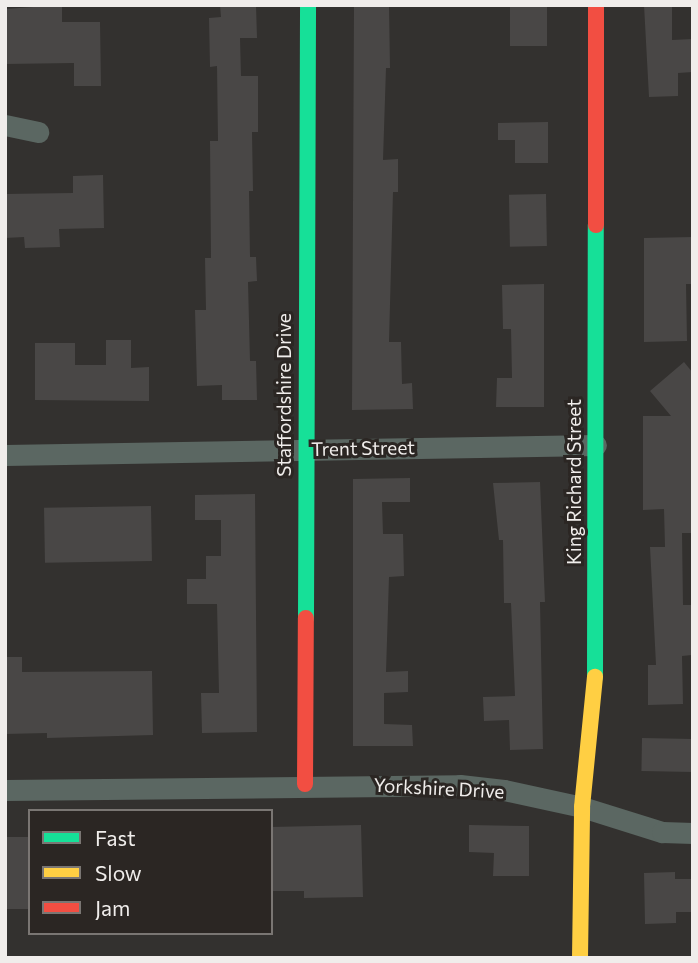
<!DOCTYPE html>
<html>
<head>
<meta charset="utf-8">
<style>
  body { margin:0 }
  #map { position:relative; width:698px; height:963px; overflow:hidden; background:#33312f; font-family:Commissioner,sans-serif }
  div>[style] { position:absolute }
  .building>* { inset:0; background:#494746; transform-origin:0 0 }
  .street>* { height:21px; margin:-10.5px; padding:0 10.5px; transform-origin:10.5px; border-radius:10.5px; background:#5b6762 }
  .fast>* { height:16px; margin:-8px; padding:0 8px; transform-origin:8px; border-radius:8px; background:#16e098 }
  .slow>* { height:16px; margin:-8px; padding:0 8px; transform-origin:8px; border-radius:8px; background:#ffcf43 }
  .jam>* { height:16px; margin:-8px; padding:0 8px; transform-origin:8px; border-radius:8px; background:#f24e42 }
  span { translate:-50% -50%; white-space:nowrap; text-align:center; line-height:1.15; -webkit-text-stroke:6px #2b2623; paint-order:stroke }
  .street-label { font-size:19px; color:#f0edeb }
  .frame { position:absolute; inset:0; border:7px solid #f0edeb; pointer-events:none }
  .legend { position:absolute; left:28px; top:809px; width:245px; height:126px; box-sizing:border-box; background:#2b2623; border:2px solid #7a7673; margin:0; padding:9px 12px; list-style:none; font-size:21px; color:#f0edeb }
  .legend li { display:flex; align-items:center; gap:14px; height:35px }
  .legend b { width:35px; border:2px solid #7a7673 }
</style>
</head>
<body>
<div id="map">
  <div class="building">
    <div style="clip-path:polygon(62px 5px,62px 22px,100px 22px,101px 86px,74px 86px,74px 63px,5px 64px,5px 9px)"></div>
    <div style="clip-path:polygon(220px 5px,256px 5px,257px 38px,240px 38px,241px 76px,258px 76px,258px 132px,252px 132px,253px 191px,249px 191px,250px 257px,256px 257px,257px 281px,248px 282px,250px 361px,256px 361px,257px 400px,222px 400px,222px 385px,197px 386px,195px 310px,206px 310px,205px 258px,211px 258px,210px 141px,218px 141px,217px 66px,210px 67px,209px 18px,221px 17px)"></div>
    <div style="clip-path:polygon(354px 5px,389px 5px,390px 68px,386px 68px,383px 160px,398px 159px,398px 192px,393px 192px,389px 342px,401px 342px,402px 384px,412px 383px,413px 409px,352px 410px)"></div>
    <div style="left:510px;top:5px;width:37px;height:41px"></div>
    <div style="clip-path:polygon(644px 5px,672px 5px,672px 40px,693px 39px,693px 72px,678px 73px,678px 96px,649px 97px)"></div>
    <div style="clip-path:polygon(548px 122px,548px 163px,515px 163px,515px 140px,498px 140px,498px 123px)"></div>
    <div style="clip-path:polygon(103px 175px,104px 228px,59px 229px,60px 247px,25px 248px,24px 237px,5px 238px,5px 194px,73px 193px,73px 176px)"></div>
    <div style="left:546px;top:194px;width:52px;height:37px;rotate:89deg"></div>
    <div style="clip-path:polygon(693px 237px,693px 284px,686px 284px,687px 341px,644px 342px,644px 238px)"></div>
    <div style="clip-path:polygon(544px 284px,544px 407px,496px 407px,497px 378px,512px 378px,511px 329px,503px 329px,502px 285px)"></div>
    <div style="clip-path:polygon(106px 340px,131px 340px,131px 368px,149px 367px,149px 401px,35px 400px,35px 343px,75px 343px,75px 365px,106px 365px)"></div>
    <div style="clip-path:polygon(684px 362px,693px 373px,693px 533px,682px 533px,683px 605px,691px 605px,692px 655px,682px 656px,683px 704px,648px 705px,648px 665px,656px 665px,650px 547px,665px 547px,664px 509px,643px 510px,643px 416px,671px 416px,650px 391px)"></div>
    <div style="clip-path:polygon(410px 478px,410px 502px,382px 502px,383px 534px,403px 534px,404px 576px,389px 577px,386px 672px,408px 671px,408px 692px,384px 693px,384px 724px,412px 725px,413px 746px,353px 746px,353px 479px)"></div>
    <div style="clip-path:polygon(540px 482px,545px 602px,540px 602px,543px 749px,510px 750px,509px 720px,484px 721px,483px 697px,515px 696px,511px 603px,504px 603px,503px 540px,499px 540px,493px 483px)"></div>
    <div style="clip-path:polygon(255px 494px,257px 732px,202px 733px,201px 693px,219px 693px,217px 604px,187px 604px,187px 579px,206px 579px,206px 556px,221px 556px,221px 520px,195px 520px,195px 495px)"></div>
    <div style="left:151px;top:506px;width:55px;height:107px;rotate:89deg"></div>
    <div style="clip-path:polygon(5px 657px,22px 657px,22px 672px,152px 671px,153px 735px,47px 738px,47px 733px,5px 734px)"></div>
    <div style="left:642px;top:738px;width:51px;height:33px;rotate:1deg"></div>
    <div style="clip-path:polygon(361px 825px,363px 897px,304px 898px,304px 891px,271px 891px,271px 827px)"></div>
    <div style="clip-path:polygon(469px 825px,529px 826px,529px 876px,493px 876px,494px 853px,469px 852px)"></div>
    <div style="left:5px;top:837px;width:25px;height:72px"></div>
    <div style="clip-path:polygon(675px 872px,675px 879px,693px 879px,693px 912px,676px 912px,676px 923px,645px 924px,644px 873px)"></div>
  </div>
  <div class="street">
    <div style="left:5px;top:125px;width:34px;rotate:12deg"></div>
    <div style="left:5px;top:455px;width:591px;rotate:-0.97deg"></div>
    <div style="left:5px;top:790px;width:455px;rotate:-0.6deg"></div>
    <div style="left:460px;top:785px;width:44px;rotate:6.5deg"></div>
    <div style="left:504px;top:790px;width:80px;rotate:12.3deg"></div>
    <div style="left:582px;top:807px;width:84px;rotate:17.4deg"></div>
    <div style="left:662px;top:832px;width:31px;rotate:2deg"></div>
  </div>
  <div class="fast">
    <div style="left:306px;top:618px;width:613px;rotate:-89.81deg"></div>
    <div style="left:595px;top:677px;width:452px;rotate:-89.9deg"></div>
  </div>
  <div class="slow">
    <div style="left:580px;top:958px;width:151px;rotate:-89.2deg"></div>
    <div style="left:582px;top:807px;width:131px;rotate:-84.3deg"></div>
  </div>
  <div class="jam">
    <div style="left:596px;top:225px;width:220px;rotate:-90deg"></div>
    <div style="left:305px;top:784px;width:166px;rotate:-89.7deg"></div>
  </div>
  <div class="street-label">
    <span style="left:284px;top:395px;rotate:-90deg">Staffordshire Drive</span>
    <span style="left:363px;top:448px;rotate:-1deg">Trent Street</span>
    <span style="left:574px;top:482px;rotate:-90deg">King Richard Street</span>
    <span style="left:439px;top:788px;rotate:3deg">Yorkshire Drive</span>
  </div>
  <div class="frame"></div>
  <ul class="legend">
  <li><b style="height:9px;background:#16e098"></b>Fast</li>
  <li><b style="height:9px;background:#ffcf43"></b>Slow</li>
  <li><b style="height:9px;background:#f24e42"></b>Jam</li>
  </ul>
</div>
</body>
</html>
